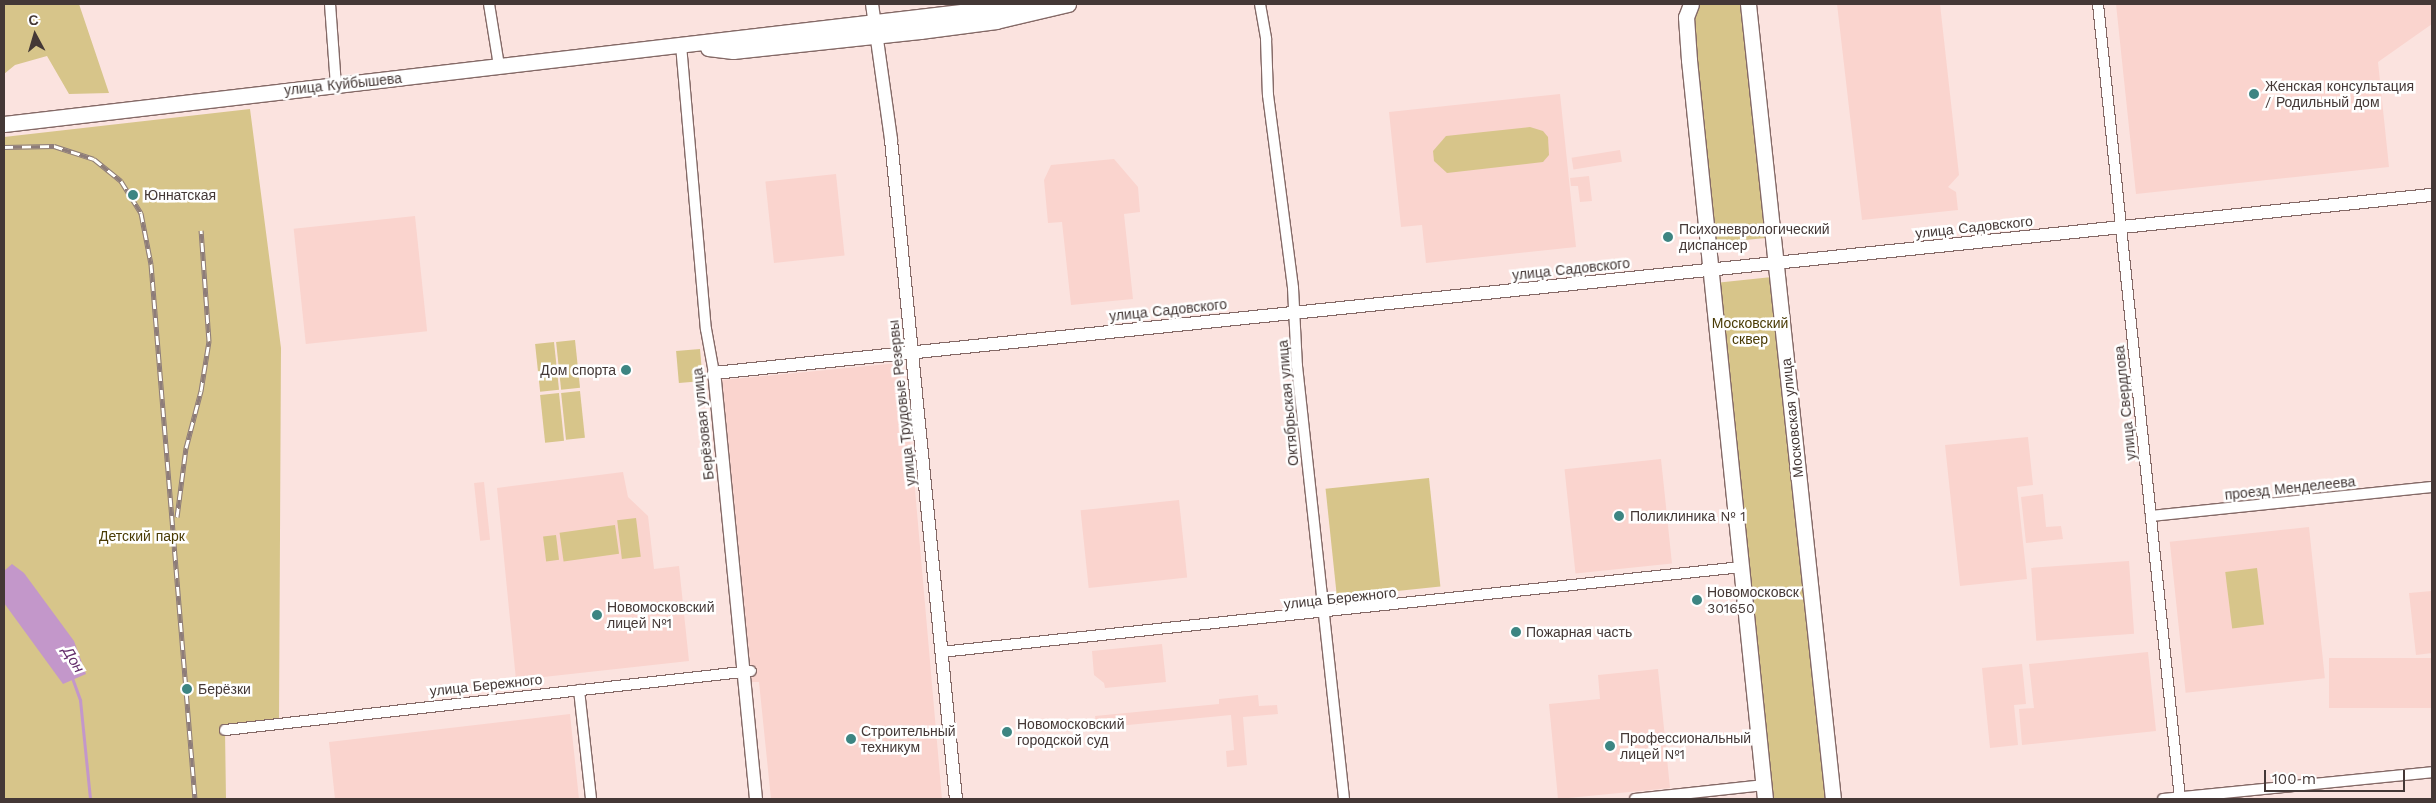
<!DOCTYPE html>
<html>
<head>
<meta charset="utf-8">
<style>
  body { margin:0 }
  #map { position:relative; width:2436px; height:803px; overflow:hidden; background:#fbe3df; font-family:"Work Sans",sans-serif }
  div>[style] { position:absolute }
  .built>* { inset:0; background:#fad4ce; transform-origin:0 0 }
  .green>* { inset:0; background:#d7c58a; transform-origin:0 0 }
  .water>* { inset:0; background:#c397ca }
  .stream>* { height:3px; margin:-1.5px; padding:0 1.5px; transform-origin:1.5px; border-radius:1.5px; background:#c397ca }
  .roads { filter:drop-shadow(1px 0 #846966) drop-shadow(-1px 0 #846966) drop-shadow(0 1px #846966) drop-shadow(0 -1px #846966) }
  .minor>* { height:10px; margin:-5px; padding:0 5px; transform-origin:5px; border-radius:5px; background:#fff }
  .tertiary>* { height:12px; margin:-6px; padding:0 6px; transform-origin:6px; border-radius:6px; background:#fff }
  .secondary>* { height:15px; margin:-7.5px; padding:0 7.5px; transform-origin:7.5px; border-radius:7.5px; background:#fff }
  .rail>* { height:5px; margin-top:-2.5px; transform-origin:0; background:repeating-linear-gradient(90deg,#fff 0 9px,#8d7c7a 0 18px); box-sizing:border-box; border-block:1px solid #8d7c7a }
  .dots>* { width:14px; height:14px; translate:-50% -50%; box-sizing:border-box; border:2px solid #fff; border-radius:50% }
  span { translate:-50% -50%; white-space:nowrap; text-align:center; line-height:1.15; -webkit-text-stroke:5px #fff; paint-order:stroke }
  .street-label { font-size:14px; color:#443836 }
  .poi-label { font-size:14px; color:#443836 }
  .left { translate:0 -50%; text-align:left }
  .right { translate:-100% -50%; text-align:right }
  .park-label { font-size:14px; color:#4a3b05 }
  .water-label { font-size:15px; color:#622c6a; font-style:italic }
  .frame { position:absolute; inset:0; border:5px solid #443836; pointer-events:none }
  .north { position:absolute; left:10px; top:10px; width:50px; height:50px; -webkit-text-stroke:4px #fff; paint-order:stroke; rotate:354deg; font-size:14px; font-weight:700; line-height:20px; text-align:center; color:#443836 }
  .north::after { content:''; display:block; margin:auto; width:18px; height:22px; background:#443836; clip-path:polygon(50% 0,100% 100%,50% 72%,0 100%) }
  .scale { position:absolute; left:2264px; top:770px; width:141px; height:22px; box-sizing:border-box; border:2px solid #443836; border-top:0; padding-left:6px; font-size:15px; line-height:18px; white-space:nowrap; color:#443836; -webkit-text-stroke:4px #fff; paint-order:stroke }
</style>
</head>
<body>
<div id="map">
  <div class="built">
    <div style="clip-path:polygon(1837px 4px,1940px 4px,1959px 175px,1948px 187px,1956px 192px,1958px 210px,1862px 220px)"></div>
    <div style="clip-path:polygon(2116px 4px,2432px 4px,2432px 24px,2378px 62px,2389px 167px,2136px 194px)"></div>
    <div style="clip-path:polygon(1560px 94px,1576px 247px,1426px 263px,1422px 225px,1401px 227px,1389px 112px)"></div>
    <div style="left:1620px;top:150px;width:12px;height:49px;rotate:81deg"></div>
    <div style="clip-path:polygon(1114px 159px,1138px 187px,1140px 212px,1124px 214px,1133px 299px,1071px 305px,1062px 222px,1048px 223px,1044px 180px,1051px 165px)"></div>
    <div style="left:836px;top:174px;width:82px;height:71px;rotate:84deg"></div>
    <div style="clip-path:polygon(1589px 176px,1592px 201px,1580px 202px,1578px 186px,1571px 186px,1570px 178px)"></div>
    <div style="left:415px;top:216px;width:116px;height:122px;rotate:84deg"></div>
    <div style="clip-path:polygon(899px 363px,912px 455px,942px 799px,771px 799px,759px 682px,752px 682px,722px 380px)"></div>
    <div style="clip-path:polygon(2028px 437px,2033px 485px,2017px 487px,2027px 579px,1960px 586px,1945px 445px)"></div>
    <div style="left:1661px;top:459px;width:105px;height:97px;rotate:84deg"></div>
    <div style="clip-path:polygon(623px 472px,628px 497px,648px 516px,654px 569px,679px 566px,689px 661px,516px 680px,497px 488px)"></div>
    <div style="left:484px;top:482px;width:58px;height:10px;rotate:84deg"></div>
    <div style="clip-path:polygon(2043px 494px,2046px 527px,2061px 526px,2063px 539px,2026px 543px,2021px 497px)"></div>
    <div style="left:1179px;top:500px;width:78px;height:99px;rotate:84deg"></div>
    <div style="left:2309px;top:527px;width:152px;height:140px;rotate:84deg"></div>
    <div style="left:2129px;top:561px;width:73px;height:98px;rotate:86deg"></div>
    <div style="clip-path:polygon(2432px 591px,2432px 653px,2416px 655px,2409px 593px)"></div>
    <div style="clip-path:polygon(1162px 644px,1166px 682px,1105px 688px,1104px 683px,1094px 675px,1092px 651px)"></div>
    <div style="clip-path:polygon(2148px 652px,2156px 731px,2022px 745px,2019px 709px,2034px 708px,2029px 664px)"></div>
    <div style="left:2432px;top:658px;width:50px;height:103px;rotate:90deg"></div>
    <div style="clip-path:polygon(2022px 664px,2026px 704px,2014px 705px,2018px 745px,1990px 748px,1982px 668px)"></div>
    <div style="clip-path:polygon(1658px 669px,1670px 788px,1558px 799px,1549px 704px,1600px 699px,1598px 675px)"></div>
    <div style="clip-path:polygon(1258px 695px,1259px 706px,1277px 705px,1278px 714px,1243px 717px,1247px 765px,1227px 767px,1226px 751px,1234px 750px,1231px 715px,1097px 728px,1095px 716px,1219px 704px,1219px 699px)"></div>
    <div style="clip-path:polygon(570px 714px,579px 799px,335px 799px,329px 742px)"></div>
  </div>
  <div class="green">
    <div style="clip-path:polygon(4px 4px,79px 4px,109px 93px,69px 94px,47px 56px,15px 65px,4px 74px)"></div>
    <div style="clip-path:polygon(1699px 4px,1741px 4px,1766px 238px,1713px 243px,1690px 16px)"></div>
    <div style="clip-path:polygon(250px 109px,281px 348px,279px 724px,225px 730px,226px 799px,4px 799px,4px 137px)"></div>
    <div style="clip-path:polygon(1530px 127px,1543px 131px,1548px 137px,1549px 155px,1543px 162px,1447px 173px,1434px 161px,1433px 151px,1446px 136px)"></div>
    <div style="left:1772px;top:277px;width:525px;height:55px;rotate:84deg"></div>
    <div style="left:575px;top:340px;width:48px;height:19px;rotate:84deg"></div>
    <div style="left:554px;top:342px;width:48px;height:19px;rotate:84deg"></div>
    <div style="left:700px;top:349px;width:32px;height:24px;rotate:85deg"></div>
    <div style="left:580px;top:391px;width:47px;height:19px;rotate:84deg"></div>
    <div style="left:559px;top:393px;width:48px;height:19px;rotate:84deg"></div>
    <div style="left:1429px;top:478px;width:109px;height:104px;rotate:84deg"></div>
    <div style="left:636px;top:518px;width:39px;height:19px;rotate:83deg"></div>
    <div style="left:615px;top:525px;width:29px;height:56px;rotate:82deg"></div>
    <div style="left:556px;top:535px;width:25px;height:13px;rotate:83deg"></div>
    <div style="left:2257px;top:568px;width:57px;height:32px;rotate:83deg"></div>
  </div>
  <div class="water">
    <div style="clip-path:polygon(12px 564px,24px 573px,74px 641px,86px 674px,63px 684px,4px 603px,4px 571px)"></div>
  </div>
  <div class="stream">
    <div style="left:71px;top:675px;width:27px;rotate:70deg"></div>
    <div style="left:80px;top:700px;width:100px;rotate:84.2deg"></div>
  </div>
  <div class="roads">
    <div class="minor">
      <div style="left:330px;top:4px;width:81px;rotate:85.8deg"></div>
      <div style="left:489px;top:4px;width:63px;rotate:80.8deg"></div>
      <div style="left:1260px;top:4px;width:36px;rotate:80deg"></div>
      <div style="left:1266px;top:39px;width:56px;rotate:88deg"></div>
      <div style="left:1268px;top:95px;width:195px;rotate:82.6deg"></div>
      <div style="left:1293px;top:288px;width:78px;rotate:87.1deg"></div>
      <div style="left:1297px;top:366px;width:436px;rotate:83.8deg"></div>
      <div style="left:2098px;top:4px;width:799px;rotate:84.11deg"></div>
      <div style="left:681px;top:45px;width:285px;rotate:85deg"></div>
      <div style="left:706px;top:329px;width:45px;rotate:79.7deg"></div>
      <div style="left:2151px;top:516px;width:282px;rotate:-5.9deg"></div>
      <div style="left:941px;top:652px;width:805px;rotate:-6.06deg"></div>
      <div style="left:579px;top:690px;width:110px;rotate:83.7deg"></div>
      <div style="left:225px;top:730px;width:529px;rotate:-6.4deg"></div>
      <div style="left:1635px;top:799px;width:130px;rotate:-6.2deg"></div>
      <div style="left:2163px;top:799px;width:270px;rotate:-5.7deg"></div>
    </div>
    <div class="tertiary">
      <div style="left:872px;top:4px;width:137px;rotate:82deg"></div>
      <div style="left:891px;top:140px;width:662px;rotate:84.37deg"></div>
      <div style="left:756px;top:799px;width:428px;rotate:-95.6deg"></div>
      <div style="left:714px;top:373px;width:1727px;rotate:-5.92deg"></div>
    </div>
    <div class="secondary">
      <div style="left:1691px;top:4px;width:14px;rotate:111deg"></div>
      <div style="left:1686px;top:17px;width:43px;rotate:86deg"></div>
      <div style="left:1689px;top:60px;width:743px;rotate:84.13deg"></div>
      <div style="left:1748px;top:4px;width:800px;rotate:83.9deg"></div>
      <div style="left:708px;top:48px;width:25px;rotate:7deg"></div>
      <div style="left:733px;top:51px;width:188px;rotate:-6.1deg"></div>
      <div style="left:920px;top:31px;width:77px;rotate:-7.5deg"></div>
      <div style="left:996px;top:21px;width:74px;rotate:-13.3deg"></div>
      <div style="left:4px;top:124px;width:1031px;rotate:-6.68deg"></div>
    </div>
  </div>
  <div class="rail">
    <div style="left:4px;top:147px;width:50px;rotate:-1.1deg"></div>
    <div style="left:54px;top:146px;width:42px;rotate:18deg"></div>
    <div style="left:94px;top:159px;width:35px;rotate:39deg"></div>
    <div style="left:121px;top:181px;width:38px;rotate:58deg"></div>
    <div style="left:141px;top:213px;width:52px;rotate:78.9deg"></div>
    <div style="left:151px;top:264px;width:537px;rotate:85.3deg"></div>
    <div style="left:177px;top:517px;width:70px;rotate:-82.6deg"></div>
    <div style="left:186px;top:448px;width:59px;rotate:-75.3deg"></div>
    <div style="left:201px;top:391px;width:51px;rotate:-80.9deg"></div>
    <div style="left:209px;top:341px;width:111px;rotate:-94.1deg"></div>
  </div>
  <div class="dots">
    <div style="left:2254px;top:94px;background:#3d8582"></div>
    <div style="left:133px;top:195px;background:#3d8582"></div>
    <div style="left:1668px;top:237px;background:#3d8582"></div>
    <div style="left:626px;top:370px;background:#3d8582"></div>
    <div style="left:1619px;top:516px;background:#3d8582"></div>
    <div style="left:1697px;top:600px;background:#3d8582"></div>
    <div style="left:597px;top:615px;background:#3d8582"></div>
    <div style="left:1516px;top:632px;background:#3d8582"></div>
    <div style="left:187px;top:689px;background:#3d8582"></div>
    <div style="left:1007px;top:732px;background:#3d8582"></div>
    <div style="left:851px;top:739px;background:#3d8582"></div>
    <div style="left:1610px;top:746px;background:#3d8582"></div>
  </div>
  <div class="street-label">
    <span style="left:343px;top:84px;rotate:-6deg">улица Куйбышева</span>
    <span style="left:1974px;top:227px;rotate:-6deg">улица Садовского</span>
    <span style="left:1571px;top:269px;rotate:-6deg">улица Садовского</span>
    <span style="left:1168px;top:310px;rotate:-6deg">улица Садовского</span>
    <span style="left:902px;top:403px;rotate:-96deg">улица Трудовые Резервы</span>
    <span style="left:1288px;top:403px;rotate:-95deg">Октябрьская улица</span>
    <span style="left:2125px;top:403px;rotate:-96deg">улица Свердлова</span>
    <span style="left:1792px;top:418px;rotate:-96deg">Московская улица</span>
    <span style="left:703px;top:424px;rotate:-96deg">Берёзовая улица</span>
    <span style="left:2290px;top:488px;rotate:-6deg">проезд Менделеева</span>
    <span style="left:1340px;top:598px;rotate:-6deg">улица Бережного</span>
    <span style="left:486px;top:685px;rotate:-6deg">улица Бережного</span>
  </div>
  <div class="poi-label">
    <span class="left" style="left:2265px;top:94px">Женская консультация<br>/ Родильный дом</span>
    <span class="left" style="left:144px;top:195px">Юннатская</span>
    <span class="left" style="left:1679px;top:237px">Психоневрологический<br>диспансер</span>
    <span class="right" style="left:616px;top:370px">Дом спорта</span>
    <span class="left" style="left:1630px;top:516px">Поликлиника № 1</span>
    <span class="left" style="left:1707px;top:600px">Новомосковск<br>301650</span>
    <span class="left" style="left:607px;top:615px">Новомосковский<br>лицей №1</span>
    <span class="left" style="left:1526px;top:632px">Пожарная часть</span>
    <span class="left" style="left:198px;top:689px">Берёзки</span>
    <span class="left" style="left:1017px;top:732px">Новомосковский<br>городской суд</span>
    <span class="left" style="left:861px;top:739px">Строительный<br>техникум</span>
    <span class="left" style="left:1620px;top:746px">Профессиональный<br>лицей №1</span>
  </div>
  <div class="park-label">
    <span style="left:1750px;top:331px">Московский<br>сквер</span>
    <span style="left:142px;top:536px">Детский парк</span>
  </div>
  <div class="water-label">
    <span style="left:73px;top:660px;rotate:59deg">Дон</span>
  </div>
  <div class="frame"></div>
  <div class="north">С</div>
  <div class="scale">100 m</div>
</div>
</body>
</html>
